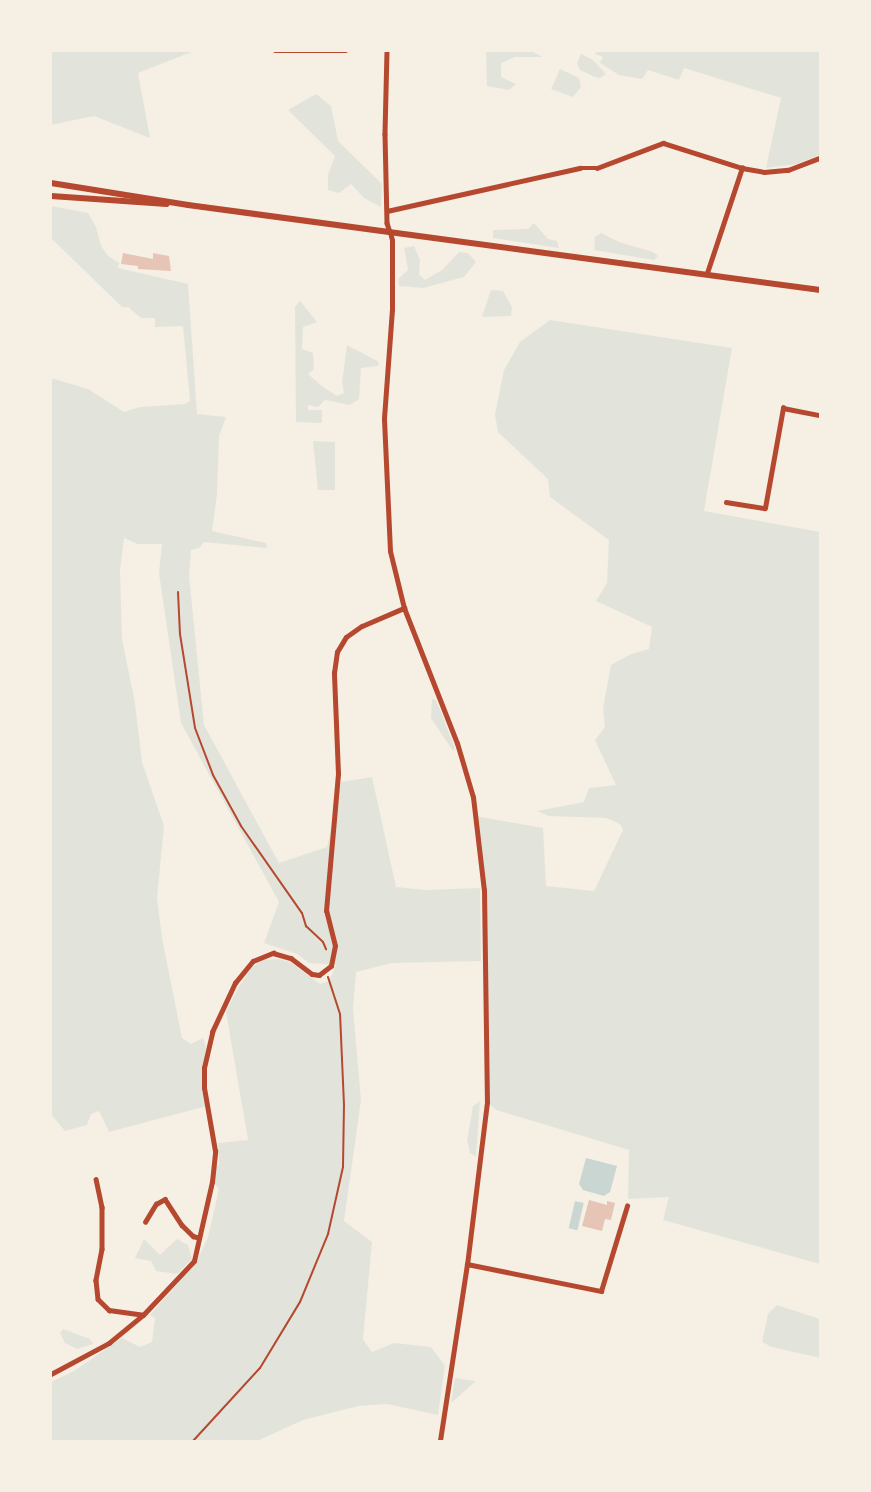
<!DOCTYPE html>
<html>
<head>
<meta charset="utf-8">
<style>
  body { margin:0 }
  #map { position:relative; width:871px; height:1492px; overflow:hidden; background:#f6efe4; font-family:"Titillium Web",sans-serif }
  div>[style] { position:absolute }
  .green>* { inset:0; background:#e2e4dc }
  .water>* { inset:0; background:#c9d6d2; transform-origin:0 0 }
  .building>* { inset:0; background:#e6c5b7 }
  .path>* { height:2px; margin:-1px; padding:0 1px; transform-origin:1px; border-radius:1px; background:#b5482f }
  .minor>* { height:4.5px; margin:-2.25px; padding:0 2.25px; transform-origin:2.25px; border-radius:2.25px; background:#b5482f }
  .tertiary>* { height:5px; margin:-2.5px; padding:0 2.5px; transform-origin:2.5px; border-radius:2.5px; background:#b5482f }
  .secondary>* { height:6px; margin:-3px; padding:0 3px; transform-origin:3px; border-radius:3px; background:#b5482f }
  span { translate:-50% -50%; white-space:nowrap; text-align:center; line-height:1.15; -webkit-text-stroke:6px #f6efe4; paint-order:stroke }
  .frame { position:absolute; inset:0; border:52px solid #f6efe4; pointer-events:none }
</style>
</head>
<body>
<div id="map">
  <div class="green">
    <div style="clip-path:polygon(51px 51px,194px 51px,138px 73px,150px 138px,94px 116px,51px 125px)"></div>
    <div style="clip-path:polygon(486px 51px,531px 51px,543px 57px,515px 57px,501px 63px,501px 77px,516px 84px,509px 90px,487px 86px)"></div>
    <div style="clip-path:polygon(597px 51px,820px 51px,820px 155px,796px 164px,766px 168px,781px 98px,684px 68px,679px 80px,648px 70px,642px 79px,619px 75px,600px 63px,603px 57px,595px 54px)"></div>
    <div style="clip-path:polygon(581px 54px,593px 60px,606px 74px,600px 78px,595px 77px,580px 70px,577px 63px)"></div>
    <div style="clip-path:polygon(560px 69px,579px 78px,581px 87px,573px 97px,551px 89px)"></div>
    <div style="clip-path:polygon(316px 94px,331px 106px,338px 141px,382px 184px,381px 207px,364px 198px,351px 184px,339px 193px,328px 190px,328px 175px,335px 156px,288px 110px)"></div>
    <div style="clip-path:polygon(51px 206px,88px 213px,96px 227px,101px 246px,108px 256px,119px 263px,118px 268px,188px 284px,197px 414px,226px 417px,219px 436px,217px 494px,212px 531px,266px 543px,267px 548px,204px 542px,199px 548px,191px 550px,189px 575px,204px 725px,279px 863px,327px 847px,341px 782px,372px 777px,396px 887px,427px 890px,480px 888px,481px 961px,392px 963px,356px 972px,353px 1008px,361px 1100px,344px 1221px,372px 1242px,363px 1339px,372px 1352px,394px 1343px,431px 1347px,445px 1366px,438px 1415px,387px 1404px,358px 1406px,303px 1420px,257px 1441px,51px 1441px,51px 1382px,74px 1371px,122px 1338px,140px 1347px,152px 1342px,155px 1318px,150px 1315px,197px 1261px,208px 1237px,219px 1189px,215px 1184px,215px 1169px,219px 1164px,218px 1143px,248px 1140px,226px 1012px,238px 988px,252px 967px,263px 960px,279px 959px,290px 962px,320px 984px,329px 981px,336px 965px,309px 963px,297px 954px,264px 943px,279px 902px,181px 723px,159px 573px,162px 544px,138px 544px,124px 538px,120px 571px,122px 639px,135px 703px,142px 762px,164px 826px,157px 898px,162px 938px,182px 1038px,191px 1044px,203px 1038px,207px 1050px,204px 1068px,207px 1106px,109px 1132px,99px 1111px,91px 1114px,87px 1125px,65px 1131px,51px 1114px,51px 378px,88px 389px,124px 412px,140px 407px,185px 404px,190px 401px,183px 326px,155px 327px,155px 318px,141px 318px,128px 307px,122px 307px,51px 238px)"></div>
    <div style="clip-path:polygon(534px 223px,548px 239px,557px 241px,559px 248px,493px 238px,493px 230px,528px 229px)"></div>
    <div style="clip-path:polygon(601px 233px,619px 242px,653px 252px,658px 256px,654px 260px,594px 250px,595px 237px)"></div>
    <div style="clip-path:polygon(414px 246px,420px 260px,419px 274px,425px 280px,442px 270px,459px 252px,468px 253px,476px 262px,464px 277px,423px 288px,399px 286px,398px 279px,408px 270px,404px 248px)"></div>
    <div style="clip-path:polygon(491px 290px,503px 291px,512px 307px,511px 316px,482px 317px)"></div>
    <div style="clip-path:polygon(300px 301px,317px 322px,303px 327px,302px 349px,313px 353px,314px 369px,308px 374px,323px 387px,337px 396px,344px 393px,342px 382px,347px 345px,379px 362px,378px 366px,361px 368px,359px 399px,350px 405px,325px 400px,318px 407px,308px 405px,308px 410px,322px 410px,322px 423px,296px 422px,295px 307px)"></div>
    <div style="clip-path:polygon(550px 320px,732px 348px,704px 511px,820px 532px,820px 1264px,663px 1220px,669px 1197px,628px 1199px,629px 1150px,496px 1110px,487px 1102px,484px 890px,475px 816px,543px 828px,546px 886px,594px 891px,623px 830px,620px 824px,606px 818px,549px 816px,537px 811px,584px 802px,589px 788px,616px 785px,595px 740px,605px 727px,603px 708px,611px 665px,631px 654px,649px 649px,652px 627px,596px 601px,607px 583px,609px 540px,550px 497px,548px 479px,498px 432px,495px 415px,504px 370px,520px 342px)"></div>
    <div style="clip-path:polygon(313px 441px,335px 442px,335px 490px,318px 490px)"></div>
    <div style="clip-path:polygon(432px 699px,436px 700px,455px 748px,453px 751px,431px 718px)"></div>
    <div style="clip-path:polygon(480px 1101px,476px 1157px,470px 1153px,467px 1141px,473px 1106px)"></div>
    <div style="clip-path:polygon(144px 1239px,160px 1255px,177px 1239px,188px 1245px,192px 1259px,177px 1274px,156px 1271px,151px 1261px,135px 1258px)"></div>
    <div style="clip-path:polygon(777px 1305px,820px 1319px,820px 1358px,772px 1347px,762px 1342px,768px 1314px)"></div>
    <div style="clip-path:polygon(63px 1329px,90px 1339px,93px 1344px,77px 1349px,65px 1343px,60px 1333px)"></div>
    <div style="clip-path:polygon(455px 1378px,476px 1381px,451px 1403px)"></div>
  </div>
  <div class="water">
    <div style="clip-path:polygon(586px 1158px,617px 1166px,610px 1192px,604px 1196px,583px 1190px,579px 1184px)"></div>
    <div style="left:575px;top:1201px;width:9px;height:28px;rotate:13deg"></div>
  </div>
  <div class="building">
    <div style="clip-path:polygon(123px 253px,153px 259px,153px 253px,169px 256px,171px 271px,138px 269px,138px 266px,121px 264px)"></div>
    <div style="clip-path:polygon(589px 1200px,607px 1205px,607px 1201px,615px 1203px,611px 1220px,605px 1219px,602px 1231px,582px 1226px)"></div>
  </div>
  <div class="path">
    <div style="left:178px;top:592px;width:42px;rotate:87.3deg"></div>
    <div style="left:180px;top:634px;width:95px;rotate:80.9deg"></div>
    <div style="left:195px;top:728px;width:50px;rotate:69deg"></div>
    <div style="left:213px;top:775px;width:58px;rotate:61.2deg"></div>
    <div style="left:241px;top:826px;width:106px;rotate:55deg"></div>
    <div style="left:302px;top:913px;width:14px;rotate:73deg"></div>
    <div style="left:306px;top:926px;width:23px;rotate:43deg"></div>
    <div style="left:323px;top:942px;width:8px;rotate:67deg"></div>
    <div style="left:193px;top:1441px;width:99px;rotate:-47.5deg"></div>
    <div style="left:260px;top:1368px;width:77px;rotate:-58.8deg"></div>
    <div style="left:300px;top:1302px;width:74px;rotate:-67.6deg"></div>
    <div style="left:328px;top:1234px;width:69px;rotate:-77.4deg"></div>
    <div style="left:343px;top:1167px;width:62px;rotate:-89.1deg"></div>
    <div style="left:344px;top:1105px;width:91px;rotate:-92.5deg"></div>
    <div style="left:340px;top:1014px;width:39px;rotate:-108deg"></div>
  </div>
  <div class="minor">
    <div style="left:275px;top:51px;width:71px"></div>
    <div style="left:387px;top:51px;width:83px;rotate:91.4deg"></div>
    <div style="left:385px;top:134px;width:89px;rotate:88.7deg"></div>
    <div style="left:387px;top:223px;width:9px;rotate:72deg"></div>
    <div style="left:387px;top:211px;width:198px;rotate:-12.6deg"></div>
    <div style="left:580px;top:168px;width:17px"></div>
    <div style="left:597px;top:168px;width:71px;rotate:-20.7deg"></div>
    <div style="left:663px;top:143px;width:83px;rotate:17.6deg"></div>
    <div style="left:742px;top:168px;width:22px;rotate:10deg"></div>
    <div style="left:764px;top:172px;width:24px;rotate:-5deg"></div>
    <div style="left:788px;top:170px;width:34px;rotate:-21deg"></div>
    <div style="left:707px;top:273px;width:111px;rotate:-71.6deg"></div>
    <div style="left:726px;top:502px;width:39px;rotate:9deg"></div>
    <div style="left:765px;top:508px;width:102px;rotate:-79.8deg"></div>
    <div style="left:783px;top:408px;width:38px;rotate:11deg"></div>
    <div style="left:96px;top:1179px;width:29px;rotate:78deg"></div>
    <div style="left:102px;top:1207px;width:42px;rotate:90deg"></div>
    <div style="left:102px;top:1249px;width:32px;rotate:101deg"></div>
    <div style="left:96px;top:1280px;width:19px;rotate:84deg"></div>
    <div style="left:98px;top:1299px;width:16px;rotate:45deg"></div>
    <div style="left:109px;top:1310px;width:34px;rotate:8deg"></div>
    <div style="left:145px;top:1222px;width:21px;rotate:-59deg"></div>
    <div style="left:156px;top:1204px;width:10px;rotate:-29deg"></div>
    <div style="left:165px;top:1199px;width:31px;rotate:57deg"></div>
    <div style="left:182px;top:1225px;width:16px;rotate:45deg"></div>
    <div style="left:193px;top:1236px;width:6px;rotate:18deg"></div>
    <div style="left:467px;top:1264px;width:137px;rotate:11.4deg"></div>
    <div style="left:601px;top:1291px;width:89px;rotate:-73deg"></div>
    <div style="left:51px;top:1374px;width:66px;rotate:-28.1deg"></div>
    <div style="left:109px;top:1343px;width:44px;rotate:-39.5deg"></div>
    <div style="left:143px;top:1315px;width:74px;rotate:-46.6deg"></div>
    <div style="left:194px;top:1261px;width:81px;rotate:-77.2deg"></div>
    <div style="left:212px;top:1182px;width:31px;rotate:-84deg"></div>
    <div style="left:215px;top:1151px;width:64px;rotate:-99.9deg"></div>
    <div style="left:204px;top:1088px;width:20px;rotate:-90deg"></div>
    <div style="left:204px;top:1068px;width:37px;rotate:-77deg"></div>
    <div style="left:212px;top:1032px;width:54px;rotate:-64.9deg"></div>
    <div style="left:235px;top:983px;width:28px;rotate:-51deg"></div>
    <div style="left:253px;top:961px;width:22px;rotate:-22deg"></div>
    <div style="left:273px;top:953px;width:19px;rotate:16deg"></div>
    <div style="left:291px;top:958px;width:26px;rotate:37deg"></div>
    <div style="left:312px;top:974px;width:7px;rotate:8deg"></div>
    <div style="left:319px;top:975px;width:15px;rotate:-37deg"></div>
    <div style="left:331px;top:966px;width:20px;rotate:-79deg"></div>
    <div style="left:335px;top:946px;width:36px;rotate:-104deg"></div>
    <div style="left:326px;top:911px;width:138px;rotate:-85deg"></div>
    <div style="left:338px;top:774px;width:101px;rotate:-92.3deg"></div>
    <div style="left:334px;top:673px;width:21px;rotate:-82deg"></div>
    <div style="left:337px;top:652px;width:17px;rotate:-59deg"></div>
    <div style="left:346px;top:637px;width:19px;rotate:-35deg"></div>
    <div style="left:362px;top:626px;width:46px;rotate:-23.2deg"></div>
  </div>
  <div class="tertiary">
    <div style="left:390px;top:232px;width:8px;rotate:76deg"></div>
    <div style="left:392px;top:240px;width:69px;rotate:90deg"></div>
    <div style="left:392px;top:309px;width:110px;rotate:94.2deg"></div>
    <div style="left:384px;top:419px;width:132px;rotate:87.4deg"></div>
    <div style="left:390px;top:551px;width:59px;rotate:76.2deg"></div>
    <div style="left:404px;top:608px;width:145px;rotate:68.6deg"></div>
    <div style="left:457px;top:743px;width:56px;rotate:73.5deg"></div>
    <div style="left:473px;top:797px;width:94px;rotate:83.3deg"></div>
    <div style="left:484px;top:890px;width:212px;rotate:89.2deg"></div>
    <div style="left:487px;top:1102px;width:163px;rotate:97deg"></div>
    <div style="left:467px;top:1264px;width:179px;rotate:98.7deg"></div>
  </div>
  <div class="secondary">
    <div style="left:51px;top:183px;width:139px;rotate:9.1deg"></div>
    <div style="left:188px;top:205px;width:638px;rotate:7.66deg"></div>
    <div style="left:51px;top:196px;width:116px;rotate:3.9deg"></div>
  </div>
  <div class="frame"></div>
</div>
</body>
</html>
